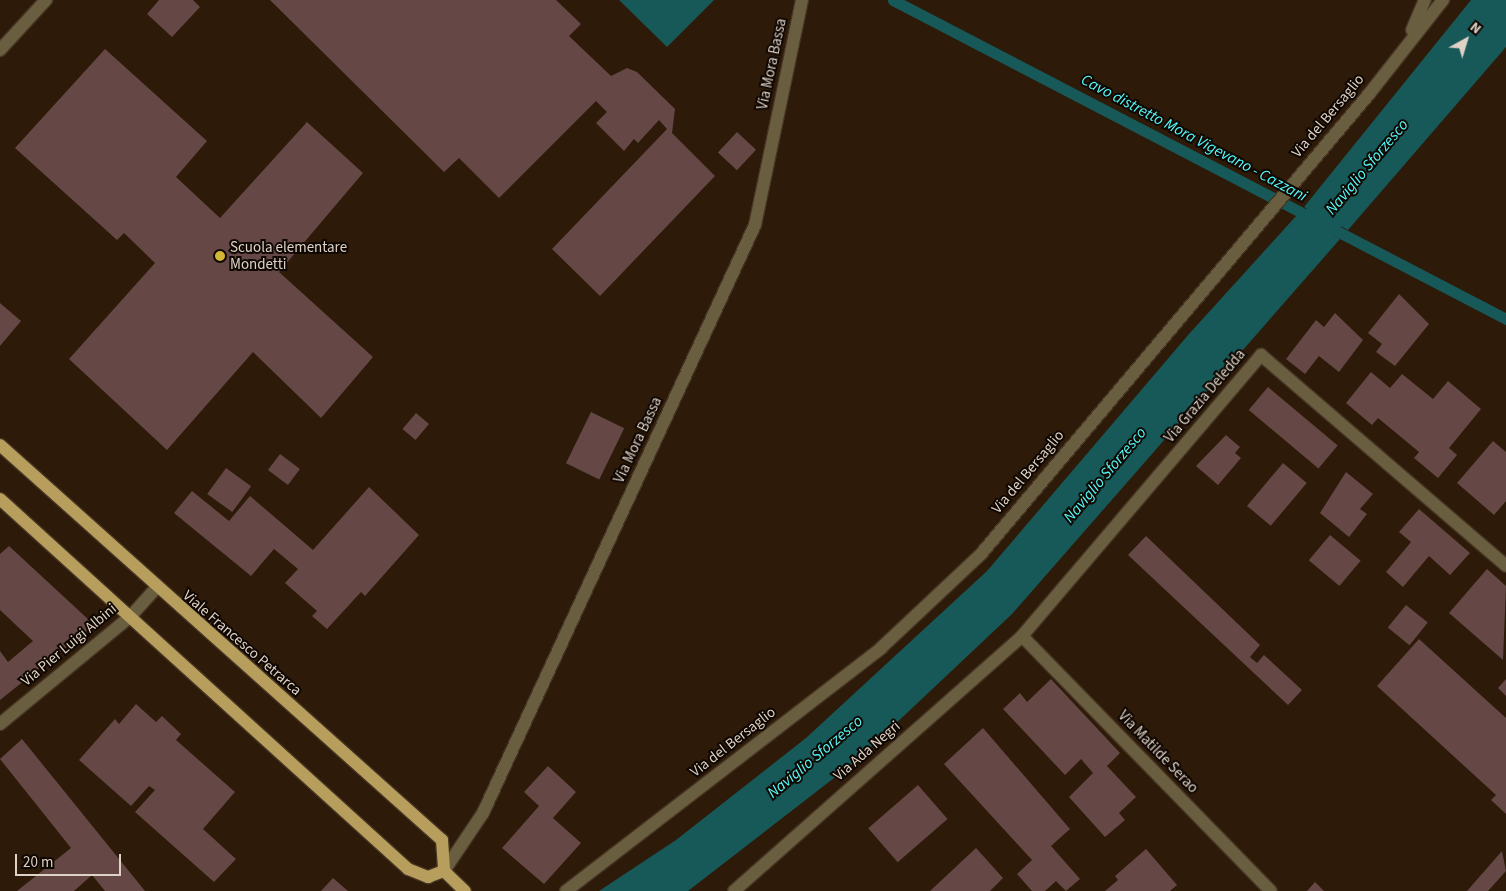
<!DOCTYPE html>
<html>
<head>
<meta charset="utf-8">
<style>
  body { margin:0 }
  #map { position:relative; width:1506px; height:891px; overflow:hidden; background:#2d1a08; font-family:"Source Sans 3",sans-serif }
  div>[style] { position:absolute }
  .water>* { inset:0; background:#175858 }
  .stream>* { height:11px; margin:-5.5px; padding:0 5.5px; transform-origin:5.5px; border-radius:5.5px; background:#175858 }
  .canal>* { height:38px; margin:-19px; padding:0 19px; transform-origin:19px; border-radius:19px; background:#175858 }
  .building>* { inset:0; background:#654745; transform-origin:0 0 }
  .roads { filter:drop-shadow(1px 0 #463423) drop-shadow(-1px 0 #463423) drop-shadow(0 1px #463423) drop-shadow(0 -1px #463423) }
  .minor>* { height:12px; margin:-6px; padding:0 6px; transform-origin:6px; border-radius:6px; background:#6a5e40 }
  .major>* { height:12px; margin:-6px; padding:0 6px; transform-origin:6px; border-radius:6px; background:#b79e5d }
  .dots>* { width:14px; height:14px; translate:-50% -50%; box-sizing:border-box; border:2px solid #0f0702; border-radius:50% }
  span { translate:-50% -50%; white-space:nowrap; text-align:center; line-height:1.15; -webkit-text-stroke:4px #0f0702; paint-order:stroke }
  .street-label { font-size:15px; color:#ded1c6 }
  .poi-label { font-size:15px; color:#ded1c6 }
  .left { translate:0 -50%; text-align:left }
  .water-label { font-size:16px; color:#53fbfc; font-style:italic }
  .north { position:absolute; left:1441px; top:15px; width:50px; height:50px; -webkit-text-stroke:4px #0f0702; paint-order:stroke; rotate:39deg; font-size:14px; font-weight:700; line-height:20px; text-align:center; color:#ded1c6 }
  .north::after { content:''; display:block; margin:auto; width:18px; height:22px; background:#ded1c6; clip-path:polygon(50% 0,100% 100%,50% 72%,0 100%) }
  .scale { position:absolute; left:15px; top:854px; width:106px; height:22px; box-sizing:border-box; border:2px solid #ded1c6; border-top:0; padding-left:6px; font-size:15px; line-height:18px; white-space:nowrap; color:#ded1c6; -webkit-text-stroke:4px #0f0702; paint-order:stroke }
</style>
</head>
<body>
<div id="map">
  <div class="water">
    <div style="clip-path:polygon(619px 0,714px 0,667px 47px)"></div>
    <div style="clip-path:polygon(1471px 0,1506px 0,1506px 47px,1348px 230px,1304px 207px)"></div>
    <div style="clip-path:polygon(1297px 215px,1340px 239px,1012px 614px,856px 761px,688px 891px,599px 891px,676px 840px,806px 738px,987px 571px,1189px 334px)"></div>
  </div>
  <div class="stream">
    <div style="left:893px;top:0;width:691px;rotate:27.49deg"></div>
  </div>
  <div class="canal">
    <div style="left:1283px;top:266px;width:115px;rotate:-49.9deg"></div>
  </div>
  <div class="building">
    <div style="clip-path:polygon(159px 0,193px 0,200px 7px,172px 37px,147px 14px)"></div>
    <div style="clip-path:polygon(270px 0,556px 0,581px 24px,569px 36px,611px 76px,627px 68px,637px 72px,675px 109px,672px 133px,715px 176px,600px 296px,552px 249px,667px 129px,659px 120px,638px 143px,634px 139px,624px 151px,596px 123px,607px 112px,596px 101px,499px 198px,459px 158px,444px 172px)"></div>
    <div style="clip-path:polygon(105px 49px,207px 141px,176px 177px,220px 218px,307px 122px,363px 173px,279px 272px,373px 357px,321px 418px,253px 352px,167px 450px,69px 359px,155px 263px,124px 233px,117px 240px,15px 148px)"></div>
    <div style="left:737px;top:132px;width:26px;height:28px;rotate:43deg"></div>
    <div style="clip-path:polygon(1399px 294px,1429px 324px,1395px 366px,1376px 352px,1382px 344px,1368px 333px)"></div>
    <div style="clip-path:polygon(0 303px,21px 321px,0 346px)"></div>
    <div style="clip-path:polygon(1335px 313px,1363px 340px,1339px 372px,1319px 356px,1305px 374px,1286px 359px,1316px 320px,1324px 327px)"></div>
    <div style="clip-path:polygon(1371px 372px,1390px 388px,1402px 374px,1433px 399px,1448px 381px,1481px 409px,1449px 448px,1457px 455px,1438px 478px,1414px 458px,1419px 452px,1378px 418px,1372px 425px,1346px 403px)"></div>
    <div style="left:1268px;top:387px;width:91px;height:30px;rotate:40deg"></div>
    <div style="left:591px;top:412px;width:37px;height:57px;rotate:26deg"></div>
    <div style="left:416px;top:413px;width:17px;height:21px;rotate:40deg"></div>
    <div style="clip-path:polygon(1226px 435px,1240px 447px,1235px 453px,1241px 458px,1218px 485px,1196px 466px)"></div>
    <div style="clip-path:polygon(1493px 441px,1506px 452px,1506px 501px,1494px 515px,1457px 483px)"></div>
    <div style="left:280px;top:454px;width:25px;height:20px;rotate:37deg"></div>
    <div style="left:1283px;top:463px;width:31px;height:56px;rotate:40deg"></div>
    <div style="left:226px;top:468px;width:31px;height:32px;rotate:36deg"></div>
    <div style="clip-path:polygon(1346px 472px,1373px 494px,1360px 509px,1367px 514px,1349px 537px,1320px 513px)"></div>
    <div style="clip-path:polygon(369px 487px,419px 535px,365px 596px,361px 592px,327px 629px,312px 616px,317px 611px,285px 583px,298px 569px,274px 549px,251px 576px,174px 513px,192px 491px,229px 521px,250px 496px,313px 550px)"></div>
    <div style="clip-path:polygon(1419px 509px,1470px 553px,1450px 575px,1429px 556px,1403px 587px,1386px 572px,1411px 542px,1399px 532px)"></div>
    <div style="left:1330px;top:535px;width:40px;height:33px;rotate:40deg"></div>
    <div style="clip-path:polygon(1146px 536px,1260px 645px,1250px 657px,1257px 663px,1264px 655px,1302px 690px,1288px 705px,1128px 555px)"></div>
    <div style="clip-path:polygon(9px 546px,89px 620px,88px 630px,0 700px,0 651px,8px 662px,33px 641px,0 610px,0 554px)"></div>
    <div style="clip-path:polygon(1487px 569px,1506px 586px,1503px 660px,1449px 613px)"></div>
    <div style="left:1406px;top:605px;width:28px;height:29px;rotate:39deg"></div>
    <div style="clip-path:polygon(1419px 639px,1506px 718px,1506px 814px,1491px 800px,1496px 795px,1377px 686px)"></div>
    <div style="clip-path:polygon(1051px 679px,1120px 753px,1107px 766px,1136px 797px,1119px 813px,1125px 820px,1105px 837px,1069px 797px,1093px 773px,1081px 759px,1065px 775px,1003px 709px,1020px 693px,1027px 702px)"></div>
    <div style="clip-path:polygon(1506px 679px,1506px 696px,1498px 688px)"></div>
    <div style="clip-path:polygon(136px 704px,156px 722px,162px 716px,181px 734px,176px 740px,235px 792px,203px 829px,236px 859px,214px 882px,135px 812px,155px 790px,149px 786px,131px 806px,79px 760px,115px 719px,119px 724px)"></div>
    <div style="clip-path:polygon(983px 728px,1070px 829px,1051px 846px,1080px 879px,1066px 891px,1056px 881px,1045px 891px,1032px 891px,1017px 874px,1032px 860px,944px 764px)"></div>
    <div style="clip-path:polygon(22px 739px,145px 891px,105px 891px,92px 875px,74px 891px,17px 891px,71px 848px,0 759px)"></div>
    <div style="clip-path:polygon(548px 766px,576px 792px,553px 818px,581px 843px,544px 884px,502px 848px,539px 806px,524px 792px)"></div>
    <div style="left:918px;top:785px;width:45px;height:66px;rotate:49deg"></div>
    <div style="clip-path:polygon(976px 848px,1003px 878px,990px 891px,930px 891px)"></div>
    <div style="clip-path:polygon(1146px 849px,1177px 885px,1170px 891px,1105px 891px,1118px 880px,1115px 876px)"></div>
    <div style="clip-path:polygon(1502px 851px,1506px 871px,1488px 891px,1467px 891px)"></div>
    <div style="clip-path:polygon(333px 878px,348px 891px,321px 891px)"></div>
    <div style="clip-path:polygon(1315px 882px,1324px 891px,1307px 891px)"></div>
  </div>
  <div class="roads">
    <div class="minor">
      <div style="left:1412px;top:30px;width:33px;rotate:-67deg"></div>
      <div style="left:0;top:50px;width:68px;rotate:-47.4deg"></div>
      <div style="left:1022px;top:636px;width:356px;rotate:45.7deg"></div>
      <div style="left:0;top:724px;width:168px;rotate:-39.5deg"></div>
      <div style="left:130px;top:617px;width:39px;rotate:-48deg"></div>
      <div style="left:444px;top:871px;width:70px;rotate:-56.1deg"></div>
      <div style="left:483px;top:813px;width:648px;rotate:-65.18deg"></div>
      <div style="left:755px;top:225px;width:230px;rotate:-78.2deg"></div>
      <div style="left:566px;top:891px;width:398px;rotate:-37.6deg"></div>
      <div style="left:881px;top:648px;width:137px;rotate:-43.2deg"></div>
      <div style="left:981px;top:554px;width:602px;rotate:-49.85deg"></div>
      <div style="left:1369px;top:94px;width:120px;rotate:-51.8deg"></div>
      <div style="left:734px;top:891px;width:385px;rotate:-41.5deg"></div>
      <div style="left:1022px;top:636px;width:369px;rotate:-49.6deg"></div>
      <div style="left:1261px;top:355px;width:323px;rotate:40.7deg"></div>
    </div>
    <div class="major">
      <div style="left:0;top:445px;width:593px;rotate:41.79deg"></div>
      <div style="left:442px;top:840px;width:31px;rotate:86deg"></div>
      <div style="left:0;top:499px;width:551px;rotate:42.2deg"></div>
      <div style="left:408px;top:869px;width:22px;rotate:22deg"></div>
      <div style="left:428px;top:877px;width:17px;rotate:-21deg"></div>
      <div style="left:444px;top:871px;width:29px;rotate:44deg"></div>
    </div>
  </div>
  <div class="dots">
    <div style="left:220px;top:256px;background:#d4b635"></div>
  </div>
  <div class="street-label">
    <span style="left:772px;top:64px;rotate:-78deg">Via Mora Bassa</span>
    <span style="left:1328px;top:116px;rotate:-50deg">Via del Bersaglio</span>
    <span style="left:1205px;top:396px;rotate:-50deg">Via Grazia Deledda</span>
    <span style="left:638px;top:440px;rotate:-65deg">Via Mora Bassa</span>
    <span style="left:1028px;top:472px;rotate:-50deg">Via del Bersaglio</span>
    <span style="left:242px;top:643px;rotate:41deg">Viale Francesco Petrarca</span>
    <span style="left:69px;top:645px;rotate:-40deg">Via Pier Luigi Albini</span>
    <span style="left:733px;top:742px;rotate:-38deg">Via del Bersaglio</span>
    <span style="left:867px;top:751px;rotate:-41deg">Via Ada Negri</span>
    <span style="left:1158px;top:752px;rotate:46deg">Via Matilde Serao</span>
  </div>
  <div class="poi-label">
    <span class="left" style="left:230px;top:256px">Scuola elementare<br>Mondetti</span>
  </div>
  <div class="water-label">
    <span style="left:1194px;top:138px;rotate:28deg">Cavo distretto Mora Vigevano - Cazzani</span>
    <span style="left:1367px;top:167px;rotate:-50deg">Naviglio Sforzesco</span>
    <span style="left:1105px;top:475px;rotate:-50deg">Naviglio Sforzesco</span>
    <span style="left:815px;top:757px;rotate:-40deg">Naviglio Sforzesco</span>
  </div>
  <div class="north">N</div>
  <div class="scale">20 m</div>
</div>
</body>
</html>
